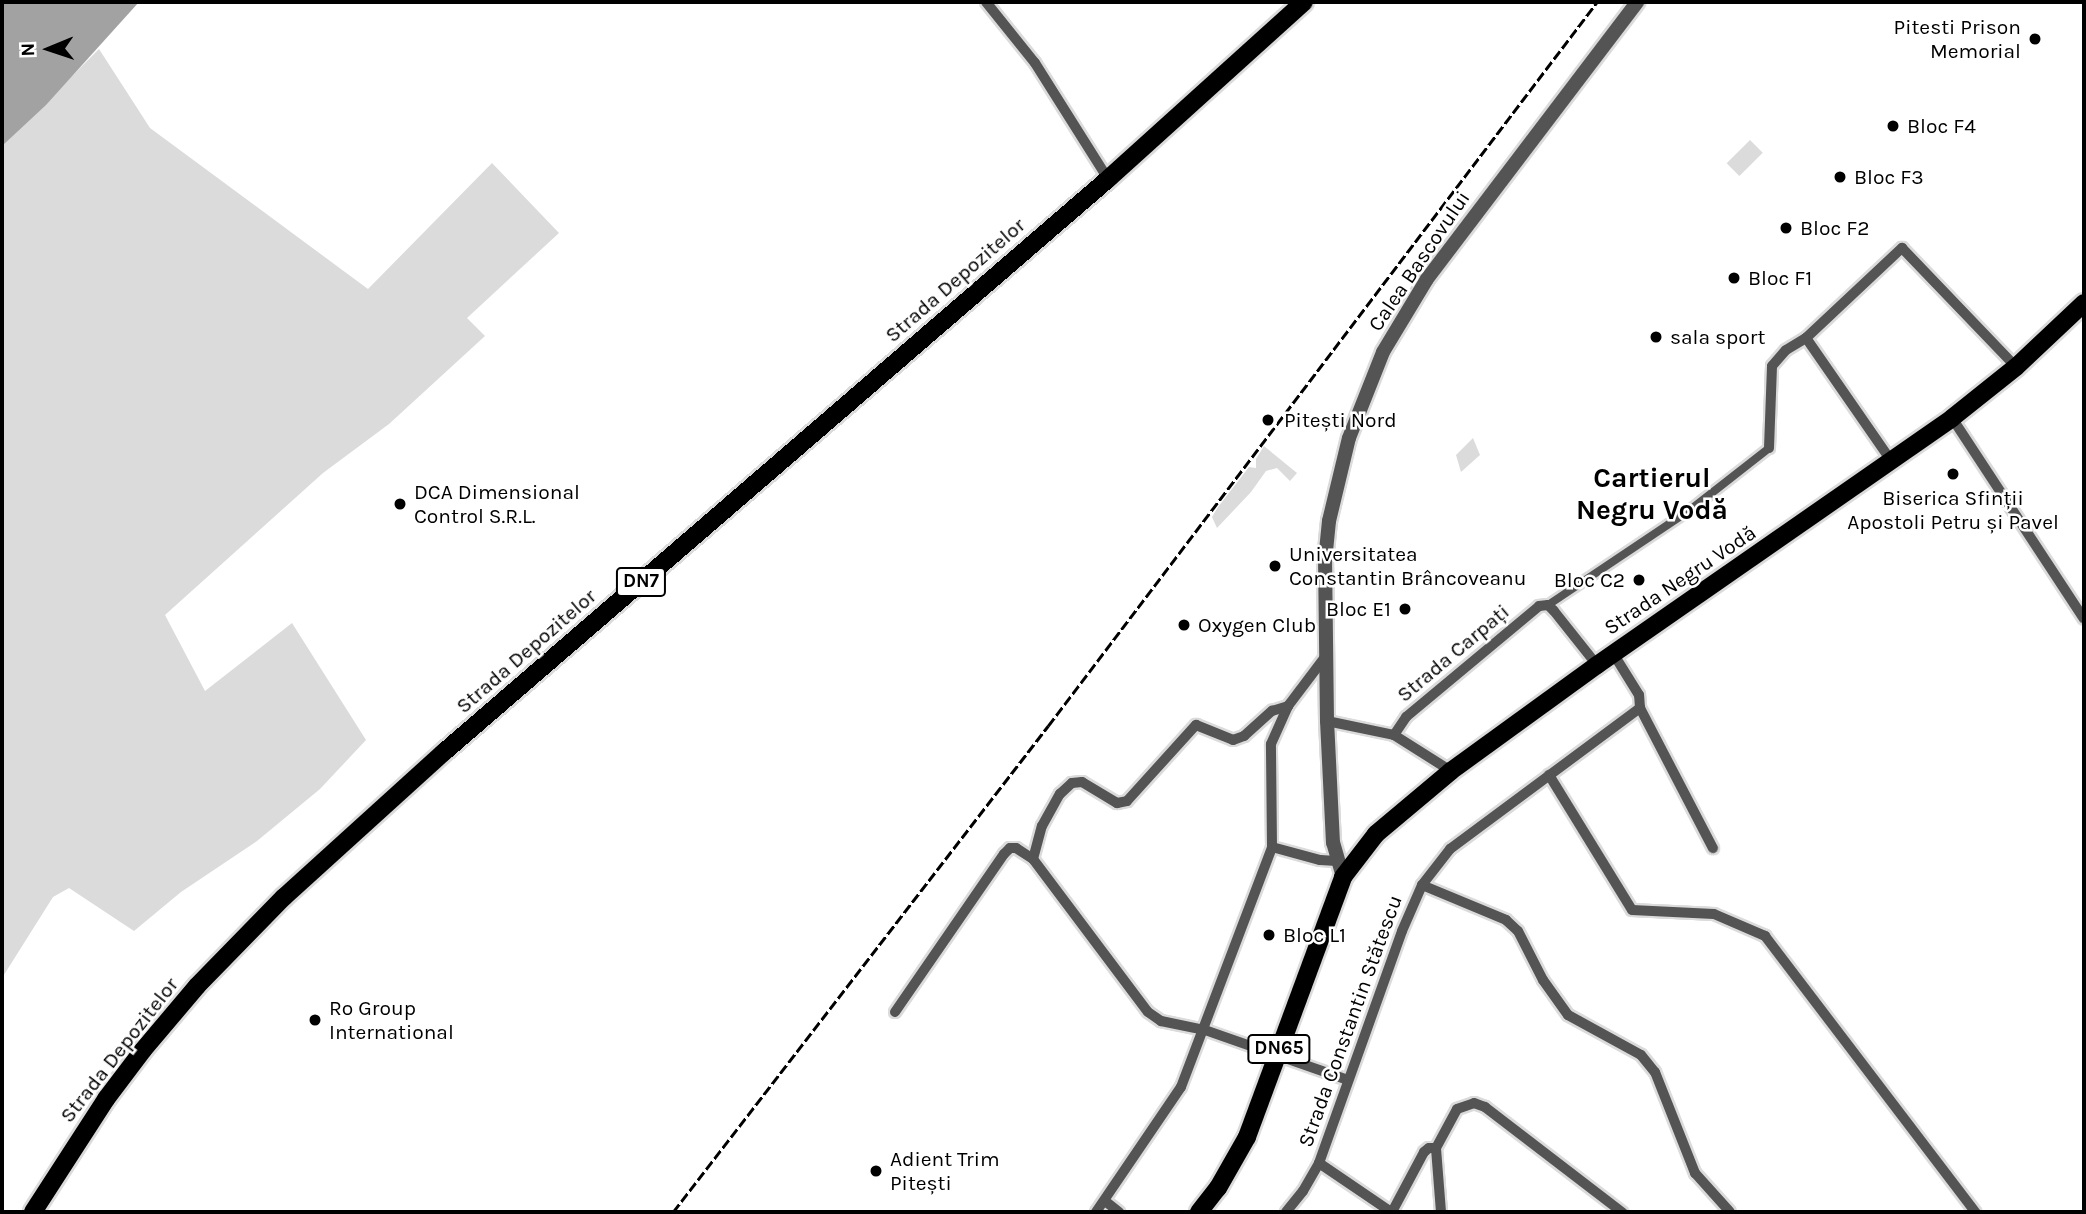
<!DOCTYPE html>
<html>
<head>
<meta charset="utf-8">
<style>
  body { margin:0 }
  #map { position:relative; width:2086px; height:1214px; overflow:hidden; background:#fff; font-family:Karla,sans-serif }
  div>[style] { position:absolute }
  .green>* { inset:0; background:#dbdbdb; transform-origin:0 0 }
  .water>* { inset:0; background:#a2a2a2 }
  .roads { filter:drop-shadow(2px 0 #dbdbdb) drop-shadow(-2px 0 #dbdbdb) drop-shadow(0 2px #dbdbdb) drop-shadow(0 -2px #dbdbdb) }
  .pedestrian>* { height:8px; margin:-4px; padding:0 4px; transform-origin:4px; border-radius:4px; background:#545454 }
  .minor>* { height:10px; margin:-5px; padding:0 5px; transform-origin:5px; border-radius:5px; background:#545454 }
  .tertiary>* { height:14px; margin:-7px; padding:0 7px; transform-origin:7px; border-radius:7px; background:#545454 }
  .primary>* { height:18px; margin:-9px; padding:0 9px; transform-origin:9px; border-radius:9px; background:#000 }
  .rail>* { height:2.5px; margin-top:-1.25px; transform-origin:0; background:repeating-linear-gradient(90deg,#000 0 10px,transparent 0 13.5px) }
  .dots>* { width:19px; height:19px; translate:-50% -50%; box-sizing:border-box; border:4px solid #fff; border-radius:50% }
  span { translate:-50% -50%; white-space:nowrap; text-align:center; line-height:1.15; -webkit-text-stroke:5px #fff; paint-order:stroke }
  .shield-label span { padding:2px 5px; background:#fff; border:2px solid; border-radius:5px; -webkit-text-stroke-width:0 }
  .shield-label { font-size:19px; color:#000; font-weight:700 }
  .poi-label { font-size:21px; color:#000 }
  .right { translate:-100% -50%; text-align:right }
  .left { translate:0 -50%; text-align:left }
  .street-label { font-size:21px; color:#000 }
  .district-label { font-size:28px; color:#000; font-weight:700 }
  .frame { position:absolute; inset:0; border:4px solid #000; pointer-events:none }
  .north { position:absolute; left:14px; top:14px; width:70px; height:70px; -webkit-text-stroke:5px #fff; paint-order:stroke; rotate:268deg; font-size:19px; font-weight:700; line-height:28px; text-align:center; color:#000 }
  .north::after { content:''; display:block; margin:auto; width:24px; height:32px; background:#000; clip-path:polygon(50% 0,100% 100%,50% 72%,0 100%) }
</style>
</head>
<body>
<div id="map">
  <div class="green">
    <div style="clip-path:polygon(99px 49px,150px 128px,368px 289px,492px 163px,559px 233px,467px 318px,485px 336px,389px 424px,323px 473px,165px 615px,205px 691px,292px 623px,366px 740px,320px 789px,257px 841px,181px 892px,134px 931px,69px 888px,53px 897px,2px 978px,2px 146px)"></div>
    <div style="left:1750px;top:140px;width:18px;height:33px;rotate:45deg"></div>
    <div style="clip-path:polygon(1473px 438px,1480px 455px,1461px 472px,1456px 455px)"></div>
    <div style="clip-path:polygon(1264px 446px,1297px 473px,1290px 481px,1277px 468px,1266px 471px,1251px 492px,1217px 528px,1212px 517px,1218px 507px,1249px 467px,1256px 468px,1256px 459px)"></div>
  </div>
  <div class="water">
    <div style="clip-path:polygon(4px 2px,139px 2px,46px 105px,2px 146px)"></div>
  </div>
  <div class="roads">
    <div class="pedestrian">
      <div style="left:1548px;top:605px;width:171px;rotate:-33.8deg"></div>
      <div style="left:1690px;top:510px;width:100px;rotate:-38.1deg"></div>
    </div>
    <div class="minor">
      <div style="left:986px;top:2px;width:78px;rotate:51.2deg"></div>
      <div style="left:1035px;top:63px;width:137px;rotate:57.8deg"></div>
      <div style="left:1952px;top:418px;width:240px;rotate:56.7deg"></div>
      <div style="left:1769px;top:448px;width:82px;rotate:-87.9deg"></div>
      <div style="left:1772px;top:366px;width:21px;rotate:-49deg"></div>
      <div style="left:1786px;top:350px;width:23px;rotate:-31deg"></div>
      <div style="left:1892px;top:462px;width:151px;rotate:-124.7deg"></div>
      <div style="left:1806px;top:338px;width:132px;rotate:-43.2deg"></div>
      <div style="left:1902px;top:248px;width:165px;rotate:46.2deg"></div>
      <div style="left:1640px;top:708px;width:158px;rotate:62.5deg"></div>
      <div style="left:1327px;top:721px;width:68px;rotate:11.8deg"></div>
      <div style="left:1394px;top:735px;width:67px;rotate:32.3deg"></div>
      <div style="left:1394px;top:735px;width:22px;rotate:-56deg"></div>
      <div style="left:1406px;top:717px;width:173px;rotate:-39.8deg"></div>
      <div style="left:1539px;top:606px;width:9px;rotate:-6deg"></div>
      <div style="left:1548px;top:605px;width:8px;rotate:45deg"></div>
      <div style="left:1554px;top:611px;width:69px;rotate:51.5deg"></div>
      <div style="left:1549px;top:775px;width:158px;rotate:58.4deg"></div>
      <div style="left:1632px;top:910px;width:82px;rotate:2.8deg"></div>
      <div style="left:1714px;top:914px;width:56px;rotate:23.3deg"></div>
      <div style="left:1765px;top:936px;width:347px;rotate:52.7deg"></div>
      <div style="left:1272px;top:847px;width:50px;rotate:15.2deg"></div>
      <div style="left:1320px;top:860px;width:17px;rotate:3deg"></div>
      <div style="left:1033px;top:859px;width:34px;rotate:-75deg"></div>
      <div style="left:1042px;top:826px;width:37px;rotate:-61deg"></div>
      <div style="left:1060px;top:794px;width:16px;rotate:-43deg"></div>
      <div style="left:1072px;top:783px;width:10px;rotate:-6deg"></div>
      <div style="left:1082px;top:782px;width:41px;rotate:31deg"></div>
      <div style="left:1117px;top:803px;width:10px;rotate:-11deg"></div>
      <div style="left:1127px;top:801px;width:103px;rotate:-47.8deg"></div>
      <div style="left:1196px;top:725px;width:40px;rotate:22deg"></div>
      <div style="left:1233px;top:740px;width:12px;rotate:-20deg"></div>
      <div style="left:1244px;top:736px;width:38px;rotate:-42deg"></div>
      <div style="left:1272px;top:711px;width:17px;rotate:-17deg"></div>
      <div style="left:1422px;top:885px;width:91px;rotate:22.6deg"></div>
      <div style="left:1506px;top:920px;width:16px;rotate:43deg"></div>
      <div style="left:1518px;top:931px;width:55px;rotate:63deg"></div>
      <div style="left:1543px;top:980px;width:43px;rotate:54.5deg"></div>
      <div style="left:1568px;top:1015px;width:83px;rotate:28.7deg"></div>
      <div style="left:1641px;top:1055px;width:22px;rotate:51deg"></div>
      <div style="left:1655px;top:1072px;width:109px;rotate:68.4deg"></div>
      <div style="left:1695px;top:1173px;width:52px;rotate:48.1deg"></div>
      <div style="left:895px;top:1012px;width:192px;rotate:-55.4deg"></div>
      <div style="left:1004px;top:854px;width:8px;rotate:-45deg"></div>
      <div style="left:1010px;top:848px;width:6px"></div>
      <div style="left:1016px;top:848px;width:20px;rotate:33deg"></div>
      <div style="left:1033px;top:859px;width:191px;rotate:53.1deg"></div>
      <div style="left:1148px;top:1012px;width:16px;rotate:35deg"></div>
      <div style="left:1161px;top:1021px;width:45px;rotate:11.6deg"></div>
      <div style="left:1205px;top:1030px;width:151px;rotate:19.3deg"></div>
      <div style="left:1319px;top:1163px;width:87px;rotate:34.2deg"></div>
      <div style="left:1105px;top:1201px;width:18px;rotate:38deg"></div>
      <div style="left:1096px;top:1212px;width:151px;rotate:-55.8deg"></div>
      <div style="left:1181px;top:1087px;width:257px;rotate:-69.2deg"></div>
      <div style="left:1272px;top:847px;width:103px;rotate:-90.6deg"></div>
      <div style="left:1271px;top:744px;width:42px;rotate:-65.9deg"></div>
      <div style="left:1288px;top:706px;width:61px;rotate:-52.9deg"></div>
      <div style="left:1286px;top:1212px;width:27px;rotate:-51deg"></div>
      <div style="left:1303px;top:1191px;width:32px;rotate:-60deg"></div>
      <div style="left:1319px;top:1163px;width:246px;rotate:-70.3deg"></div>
      <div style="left:1402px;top:931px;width:50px;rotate:-66.5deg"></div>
      <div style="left:1422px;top:885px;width:46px;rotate:-52.1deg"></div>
      <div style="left:1450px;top:849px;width:237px;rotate:-36.6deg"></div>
      <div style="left:1640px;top:708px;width:13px;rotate:-94deg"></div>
      <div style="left:1639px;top:695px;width:49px;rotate:-121.8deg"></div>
      <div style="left:1392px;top:1212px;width:68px;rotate:-61.9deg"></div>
      <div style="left:1424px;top:1152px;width:6px;rotate:-39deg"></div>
      <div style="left:1429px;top:1148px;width:7px"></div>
      <div style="left:1441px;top:1212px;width:64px;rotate:-94.5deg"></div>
      <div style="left:1436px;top:1148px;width:44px;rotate:-61.7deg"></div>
      <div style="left:1457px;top:1109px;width:18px;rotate:-19deg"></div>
      <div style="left:1474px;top:1103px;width:12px;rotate:20deg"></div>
      <div style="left:1485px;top:1107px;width:173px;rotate:37.5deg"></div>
    </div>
    <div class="tertiary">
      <div style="left:1343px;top:877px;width:35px;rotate:-106deg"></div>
      <div style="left:1333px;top:843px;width:122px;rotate:-92.8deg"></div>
      <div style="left:1327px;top:721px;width:160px;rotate:-90.7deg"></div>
      <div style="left:1325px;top:561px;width:40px;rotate:-84.3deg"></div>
      <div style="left:1329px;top:521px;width:85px;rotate:-76.5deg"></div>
      <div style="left:1349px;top:438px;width:92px;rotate:-68.4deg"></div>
      <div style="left:1383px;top:352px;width:85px;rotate:-58.9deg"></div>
      <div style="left:1427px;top:279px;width:348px;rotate:-52.8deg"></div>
    </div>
    <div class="primary">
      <div style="left:33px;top:1212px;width:135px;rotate:-57.1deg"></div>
      <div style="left:106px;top:1099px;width:61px;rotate:-52.9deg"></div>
      <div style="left:143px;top:1050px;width:84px;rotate:-49.8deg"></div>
      <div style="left:197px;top:986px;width:124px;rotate:-45.7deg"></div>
      <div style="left:284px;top:897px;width:216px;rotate:-42.2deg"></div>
      <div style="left:444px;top:752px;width:877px;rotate:-40.79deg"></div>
      <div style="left:1108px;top:179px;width:264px;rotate:-42.1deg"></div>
      <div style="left:1199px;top:1212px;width:31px;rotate:-52deg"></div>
      <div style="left:1218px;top:1188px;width:59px;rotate:-60.4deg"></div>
      <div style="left:1247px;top:1137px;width:277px;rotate:-69.7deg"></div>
      <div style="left:1343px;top:877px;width:54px;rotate:-52.5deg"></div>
      <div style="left:1376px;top:834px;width:98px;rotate:-40deg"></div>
      <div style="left:1451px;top:771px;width:180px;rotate:-36deg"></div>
      <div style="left:1597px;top:665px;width:432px;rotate:-34.8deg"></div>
      <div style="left:1952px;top:418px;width:82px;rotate:-38.6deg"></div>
      <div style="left:2016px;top:367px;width:93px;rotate:-43.3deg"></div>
    </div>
  </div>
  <div class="rail">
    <div style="left:673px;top:1212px;width:614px;rotate:-52.35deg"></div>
    <div style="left:1048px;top:726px;width:909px;rotate:-52.83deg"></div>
  </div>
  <div class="dots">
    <div style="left:2035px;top:39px;background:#000"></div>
    <div style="left:1893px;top:126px;background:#000"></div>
    <div style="left:1840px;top:177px;background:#000"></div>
    <div style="left:1786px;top:228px;background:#000"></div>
    <div style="left:1734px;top:278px;background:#000"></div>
    <div style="left:1656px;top:337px;background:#000"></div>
    <div style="left:1268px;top:420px;background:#000"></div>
    <div style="left:1953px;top:474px;background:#000"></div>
    <div style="left:400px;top:504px;background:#000"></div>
    <div style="left:1275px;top:566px;background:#000"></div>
    <div style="left:1639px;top:580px;background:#000"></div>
    <div style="left:1405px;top:609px;background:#000"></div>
    <div style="left:1184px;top:625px;background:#000"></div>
    <div style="left:1269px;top:935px;background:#000"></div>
    <div style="left:315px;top:1020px;background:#000"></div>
    <div style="left:876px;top:1171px;background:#000"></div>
  </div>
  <div class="shield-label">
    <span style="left:641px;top:582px">DN7</span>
    <span style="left:1279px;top:1049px">DN65</span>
  </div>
  <div class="poi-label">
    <span class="right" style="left:2021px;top:39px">Pitesti Prison<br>Memorial</span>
    <span class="left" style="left:1907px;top:126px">Bloc F4</span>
    <span class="left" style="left:1854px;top:177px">Bloc F3</span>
    <span class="left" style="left:1800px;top:228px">Bloc F2</span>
    <span class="left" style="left:1748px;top:278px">Bloc F1</span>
    <span class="left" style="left:1670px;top:337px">sala sport</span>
    <span class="left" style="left:1284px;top:420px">Pitești Nord</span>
    <span class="left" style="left:414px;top:504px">DCA Dimensional<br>Control S.R.L.</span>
    <span style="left:1953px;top:510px">Biserica Sfinții<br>Apostoli Petru și Pavel</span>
    <span class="left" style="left:1289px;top:566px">Universitatea<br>Constantin Brâncoveanu</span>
    <span class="right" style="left:1625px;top:580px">Bloc C2</span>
    <span class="right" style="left:1391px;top:609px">Bloc E1</span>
    <span class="left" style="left:1198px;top:625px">Oxygen Club</span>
    <span class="left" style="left:1283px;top:935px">Bloc L1</span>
    <span class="left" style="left:329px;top:1020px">Ro Group<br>International</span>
    <span class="left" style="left:890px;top:1171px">Adient Trim<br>Pitești</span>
  </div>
  <div class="street-label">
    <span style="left:1419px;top:261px;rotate:-56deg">Calea Bascovului</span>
    <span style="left:955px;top:280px;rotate:-41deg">Strada Depozitelor</span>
    <span style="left:1680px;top:580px;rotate:-34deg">Strada Negru Vodă</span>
    <span style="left:526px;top:651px;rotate:-41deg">Strada Depozitelor</span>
    <span style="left:1453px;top:653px;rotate:-40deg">Strada Carpați</span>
    <span style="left:1350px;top:1021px;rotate:-70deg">Strada Constantin Stătescu</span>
    <span style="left:119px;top:1050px;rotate:-52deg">Strada Depozitelor</span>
  </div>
  <div class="district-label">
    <span style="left:1652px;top:494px">Cartierul<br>Negru Vodă</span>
  </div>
  <div class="frame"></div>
  <div class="north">N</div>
</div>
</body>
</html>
